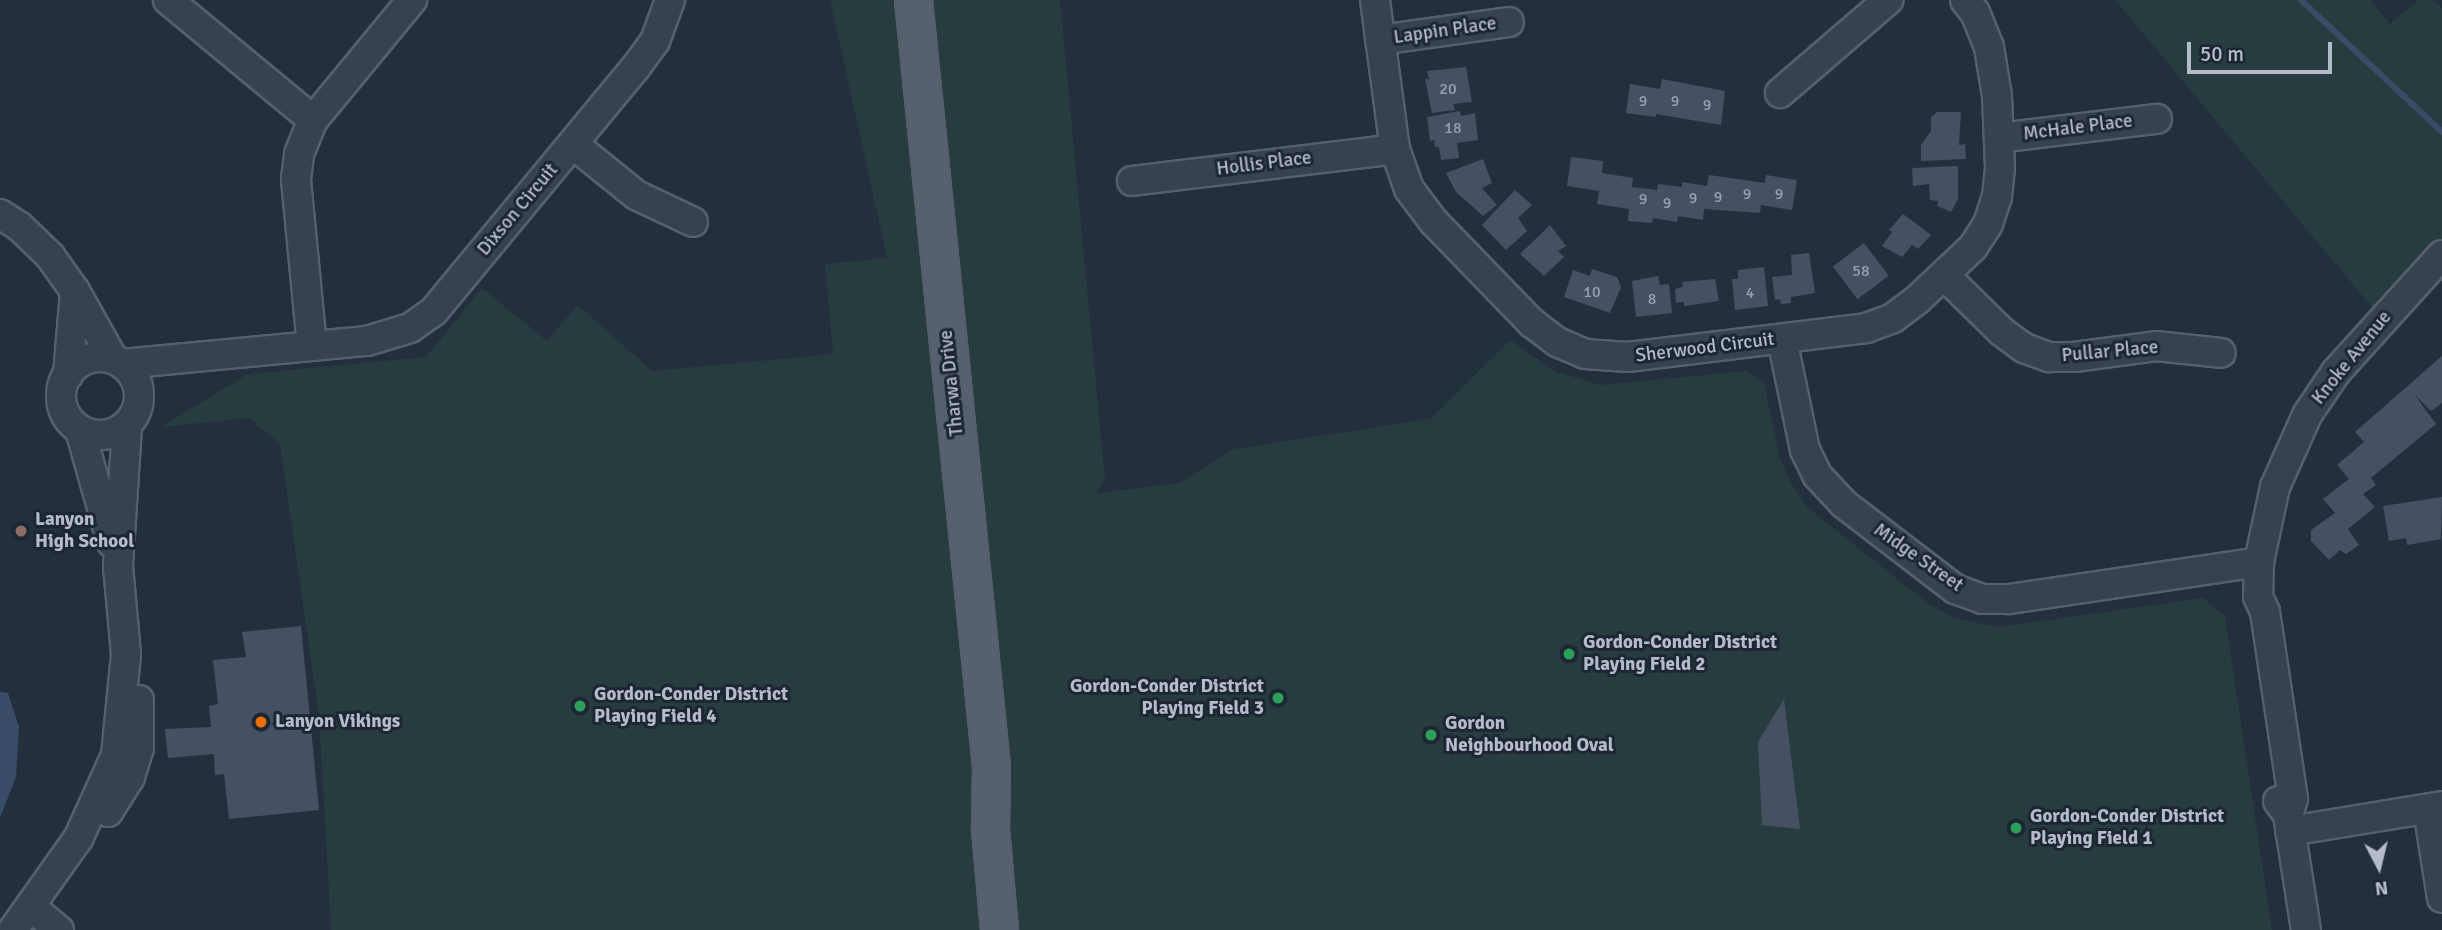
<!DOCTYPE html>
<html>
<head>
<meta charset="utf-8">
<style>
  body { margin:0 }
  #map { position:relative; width:2442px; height:930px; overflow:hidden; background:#242f3e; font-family:Signika,sans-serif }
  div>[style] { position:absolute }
  .green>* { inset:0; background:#263c3f }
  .water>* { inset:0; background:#394c67 }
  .stream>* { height:6px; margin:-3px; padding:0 3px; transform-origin:3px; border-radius:3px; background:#394c67 }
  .building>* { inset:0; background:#455162; transform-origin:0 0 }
  .roads { filter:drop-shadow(2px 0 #565f6c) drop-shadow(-2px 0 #565f6c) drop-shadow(0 2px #565f6c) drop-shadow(0 -2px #565f6c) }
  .minor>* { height:28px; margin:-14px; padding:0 14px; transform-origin:14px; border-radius:14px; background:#38414e }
  .minor>.ring { margin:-14px; padding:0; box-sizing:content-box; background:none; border:28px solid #38414e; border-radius:50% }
  .major>* { height:35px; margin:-17.5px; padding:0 17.5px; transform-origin:17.5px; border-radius:17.5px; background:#56606e }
  .dots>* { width:19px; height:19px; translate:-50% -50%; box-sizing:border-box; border:4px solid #1d2633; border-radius:50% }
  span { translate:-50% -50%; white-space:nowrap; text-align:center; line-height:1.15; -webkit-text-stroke:6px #1d2633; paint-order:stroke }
  .number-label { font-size:16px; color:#98a1af }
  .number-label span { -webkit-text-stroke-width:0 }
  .street-label { font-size:19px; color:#b4bcc9 }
  .poi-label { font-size:19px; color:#b4bcc9; font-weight:700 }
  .left { translate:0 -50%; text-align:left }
  .right { translate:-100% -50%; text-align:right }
  .north { position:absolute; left:2344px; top:832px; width:70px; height:70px; -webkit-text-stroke:5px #1d2633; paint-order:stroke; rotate:173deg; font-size:19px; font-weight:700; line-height:28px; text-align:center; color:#b4bcc9 }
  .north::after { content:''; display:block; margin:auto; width:24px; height:32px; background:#b4bcc9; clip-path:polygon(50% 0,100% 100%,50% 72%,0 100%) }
  .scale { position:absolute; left:2187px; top:42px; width:145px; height:32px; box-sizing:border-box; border:4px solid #b4bcc9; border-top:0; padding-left:9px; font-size:21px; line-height:24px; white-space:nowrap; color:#b4bcc9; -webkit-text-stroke:5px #1d2633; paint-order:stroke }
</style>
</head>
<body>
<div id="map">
  <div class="green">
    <div style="clip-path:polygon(830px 0,1060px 0,1105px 480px,1096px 493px,1179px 483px,1234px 449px,1430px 419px,1510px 340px,1554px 371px,1600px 385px,1747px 371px,1764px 383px,1779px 456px,1791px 483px,1807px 507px,1926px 602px,1954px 618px,1998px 627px,2203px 598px,2225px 616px,2272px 930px,331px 930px,319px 716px,280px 444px,249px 418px,161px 427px,248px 374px,426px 357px,482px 288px,547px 341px,578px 305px,652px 371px,833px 354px,825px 264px,887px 258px)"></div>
    <div style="clip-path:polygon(2115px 0,2370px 0,2390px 24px,2418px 0,2433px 0,2442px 8px,2442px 242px,2376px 312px)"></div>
  </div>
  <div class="water">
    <div style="clip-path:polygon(0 692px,8px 693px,19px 727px,16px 777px,0 818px)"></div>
  </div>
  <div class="stream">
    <div style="left:2301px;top:0;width:193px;rotate:43.1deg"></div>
  </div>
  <div class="building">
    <div style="clip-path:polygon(1466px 67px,1472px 102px,1453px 104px,1455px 110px,1432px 113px,1425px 79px,1429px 79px,1427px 71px)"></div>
    <div style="clip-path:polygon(1662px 79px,1725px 91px,1721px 125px,1656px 114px,1656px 117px,1626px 113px,1630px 84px,1660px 89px)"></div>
    <div style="clip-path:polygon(1460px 111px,1461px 116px,1475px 113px,1478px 140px,1457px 143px,1459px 158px,1441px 160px,1439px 147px,1435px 147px,1434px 140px,1430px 141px,1427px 117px)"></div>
    <div style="clip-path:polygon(1937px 112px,1961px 112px,1959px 145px,1965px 144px,1966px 159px,1921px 161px,1921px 145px,1931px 131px,1931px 117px)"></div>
    <div style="clip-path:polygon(1571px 157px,1603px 161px,1602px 173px,1633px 178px,1632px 187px,1657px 190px,1658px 184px,1682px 187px,1682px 182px,1707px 186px,1709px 175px,1765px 183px,1766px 175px,1797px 180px,1792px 210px,1761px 205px,1760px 213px,1704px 209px,1703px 220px,1678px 216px,1677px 222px,1653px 218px,1652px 223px,1628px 221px,1629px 209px,1597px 204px,1599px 191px,1567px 186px)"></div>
    <div style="clip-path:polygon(1483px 159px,1492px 183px,1482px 188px,1497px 205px,1483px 216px,1456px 192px,1446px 173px)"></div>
    <div style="clip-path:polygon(1958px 166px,1958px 199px,1951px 212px,1937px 206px,1938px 201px,1930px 200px,1929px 184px,1913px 186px,1912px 168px)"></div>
    <div style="clip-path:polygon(1515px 190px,1532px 205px,1518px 218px,1527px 231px,1506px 250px,1482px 225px)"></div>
    <div style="clip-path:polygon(1903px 214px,1931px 235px,1918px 249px,1912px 245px,1902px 257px,1882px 246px,1892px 232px,1889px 230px)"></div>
    <div style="clip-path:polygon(1550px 225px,1566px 246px,1558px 251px,1564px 257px,1544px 276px,1520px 254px)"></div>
    <div style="left:1864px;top:243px;width:41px;height:39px;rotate:53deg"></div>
    <div style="clip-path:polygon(1809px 253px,1815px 293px,1791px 297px,1791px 303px,1781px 304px,1780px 299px,1775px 300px,1772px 277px,1792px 275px,1791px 255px)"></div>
    <div style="clip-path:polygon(1764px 267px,1768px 306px,1735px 310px,1732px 279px,1738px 279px,1738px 270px)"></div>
    <div style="clip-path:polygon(1592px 269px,1617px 277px,1621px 287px,1610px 313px,1564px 297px,1573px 270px,1590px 276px)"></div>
    <div style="clip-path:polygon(1658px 276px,1660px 285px,1669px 284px,1672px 313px,1636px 317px,1632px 281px)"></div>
    <div style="clip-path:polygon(1715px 279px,1719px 301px,1685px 306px,1683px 302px,1676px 303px,1675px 289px,1683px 287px,1682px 282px)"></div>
    <div style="clip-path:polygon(2442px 356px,2442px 403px,2431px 411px,2414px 394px,2436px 424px,2371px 478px,2376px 485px,2363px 494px,2375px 507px,2348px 529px,2359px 545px,2346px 554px,2340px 550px,2329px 560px,2311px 541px,2311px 530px,2335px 513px,2323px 499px,2349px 479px,2337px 465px,2364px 442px,2355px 432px)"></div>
    <div style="clip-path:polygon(2442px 497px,2441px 539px,2407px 545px,2406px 538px,2389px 541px,2383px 506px)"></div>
    <div style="clip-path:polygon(301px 626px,319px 810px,229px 819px,224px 774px,215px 775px,214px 754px,168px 758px,165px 729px,211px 727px,209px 706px,218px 704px,213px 660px,246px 657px,242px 632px)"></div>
    <div style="clip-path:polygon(1784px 699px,1800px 829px,1762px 825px,1758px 742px)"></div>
  </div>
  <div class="roads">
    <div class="minor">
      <div style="left:168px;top:0;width:188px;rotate:39.6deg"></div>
      <div style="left:1375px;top:0;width:150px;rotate:82.4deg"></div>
      <div style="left:1395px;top:149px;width:42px;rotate:70.7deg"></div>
      <div style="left:1409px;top:189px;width:41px;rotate:52.9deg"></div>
      <div style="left:1434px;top:222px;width:141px;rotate:45.9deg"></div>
      <div style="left:1532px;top:323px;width:31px;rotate:37deg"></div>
      <div style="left:1557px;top:342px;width:30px;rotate:23deg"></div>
      <div style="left:1585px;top:354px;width:43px;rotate:4deg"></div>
      <div style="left:1628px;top:357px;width:240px;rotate:-6.9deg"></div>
      <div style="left:1866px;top:328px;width:29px;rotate:-20deg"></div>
      <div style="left:1893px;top:318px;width:30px;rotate:-37deg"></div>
      <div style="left:1917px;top:300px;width:77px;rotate:-43.4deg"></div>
      <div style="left:1973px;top:247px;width:27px;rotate:-57deg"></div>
      <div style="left:1988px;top:224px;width:28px;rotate:-72deg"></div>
      <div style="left:1997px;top:197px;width:29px;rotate:-84deg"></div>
      <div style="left:2000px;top:168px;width:72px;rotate:-92.4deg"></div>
      <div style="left:1997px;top:96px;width:50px;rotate:-99.3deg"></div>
      <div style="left:1989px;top:47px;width:37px;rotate:-112deg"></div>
      <div style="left:1975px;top:13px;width:16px;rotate:-128deg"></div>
      <div style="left:1380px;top:40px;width:130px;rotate:-7.9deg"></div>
      <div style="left:1780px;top:93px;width:143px;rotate:-40.7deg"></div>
      <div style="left:1999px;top:138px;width:159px;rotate:-6.9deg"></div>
      <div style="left:573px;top:144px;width:81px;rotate:39deg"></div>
      <div style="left:636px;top:195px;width:63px;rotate:25.3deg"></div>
      <div style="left:1132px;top:181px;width:265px;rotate:-6.9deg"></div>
      <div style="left:0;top:214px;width:24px;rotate:33deg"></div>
      <div style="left:20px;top:227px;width:42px;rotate:44deg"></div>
      <div style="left:50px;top:256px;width:43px;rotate:54.5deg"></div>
      <div style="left:75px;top:291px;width:78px;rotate:60.8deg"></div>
      <div style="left:1944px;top:275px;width:81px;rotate:44.5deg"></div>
      <div style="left:2002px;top:332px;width:27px;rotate:36deg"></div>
      <div style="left:2024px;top:348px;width:27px;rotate:20deg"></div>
      <div style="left:2049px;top:357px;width:25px"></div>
      <div style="left:2074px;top:357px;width:83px;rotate:-7.6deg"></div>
      <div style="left:2156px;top:346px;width:65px;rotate:6.1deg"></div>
      <div style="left:1782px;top:339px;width:113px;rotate:78.3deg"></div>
      <div style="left:1805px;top:450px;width:28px;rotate:64deg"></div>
      <div style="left:1817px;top:475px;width:40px;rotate:47deg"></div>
      <div style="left:1844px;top:504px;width:140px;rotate:37.4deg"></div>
      <div style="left:1955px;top:589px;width:29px;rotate:20deg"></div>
      <div style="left:1982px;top:599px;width:27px"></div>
      <div style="left:2009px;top:599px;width:253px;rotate:-8.4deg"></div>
      <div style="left:312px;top:346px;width:168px;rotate:-95.5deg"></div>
      <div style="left:296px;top:179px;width:25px;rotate:-83deg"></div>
      <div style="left:299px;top:154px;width:37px;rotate:-68deg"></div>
      <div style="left:313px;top:120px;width:156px;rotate:-50.5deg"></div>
      <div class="ring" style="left:61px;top:357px;width:50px;height:50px"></div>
      <div style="left:122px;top:364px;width:246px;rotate:-5.4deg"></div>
      <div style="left:367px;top:341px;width:45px;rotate:-16.8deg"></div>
      <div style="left:410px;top:328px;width:29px;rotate:-35deg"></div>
      <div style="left:434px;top:311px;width:317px;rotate:-50.4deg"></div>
      <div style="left:636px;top:67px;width:32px;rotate:-54deg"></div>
      <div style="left:655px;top:41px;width:44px;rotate:-69.9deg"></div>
      <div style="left:68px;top:375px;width:84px;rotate:-85.2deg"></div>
      <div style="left:80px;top:430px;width:117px;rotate:74.2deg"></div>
      <div style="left:2278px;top:801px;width:17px;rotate:54deg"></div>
      <div style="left:2288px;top:815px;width:116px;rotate:81.1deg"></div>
      <div style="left:2428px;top:809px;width:90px;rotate:81.1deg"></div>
      <div style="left:108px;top:812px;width:41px;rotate:-57.8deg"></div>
      <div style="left:130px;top:777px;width:30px;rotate:-73deg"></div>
      <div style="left:139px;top:748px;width:48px;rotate:-90deg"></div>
      <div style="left:2288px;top:815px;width:17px;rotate:-73deg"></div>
      <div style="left:2293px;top:799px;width:189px;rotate:-98.5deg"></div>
      <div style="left:2265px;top:612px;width:17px;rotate:-114deg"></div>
      <div style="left:2258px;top:596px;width:34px;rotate:-88deg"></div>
      <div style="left:2259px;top:562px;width:77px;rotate:-78deg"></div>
      <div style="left:2275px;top:487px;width:79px;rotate:-66deg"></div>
      <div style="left:2307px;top:415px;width:52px;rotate:-56deg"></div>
      <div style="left:2336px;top:372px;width:158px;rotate:-47.8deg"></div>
      <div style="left:2290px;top:831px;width:154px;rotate:-9.3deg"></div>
      <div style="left:30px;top:906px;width:38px;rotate:40deg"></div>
      <div style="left:13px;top:930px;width:114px;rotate:-54.6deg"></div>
      <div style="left:79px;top:837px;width:90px;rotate:-65.7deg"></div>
      <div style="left:116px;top:755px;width:101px;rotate:-84.3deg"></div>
      <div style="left:126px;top:654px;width:88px;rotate:-95.2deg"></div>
      <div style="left:118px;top:566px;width:141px;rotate:-86.3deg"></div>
    </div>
    <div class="major">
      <div style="left:913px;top:0;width:770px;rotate:84.19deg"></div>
      <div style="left:991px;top:766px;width:63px;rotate:90.9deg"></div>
      <div style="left:990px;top:829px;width:101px;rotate:84.9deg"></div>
    </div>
  </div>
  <div class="dots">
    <div style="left:21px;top:531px;background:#8d6e63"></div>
    <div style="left:1569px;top:654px;background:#2e9e5b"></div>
    <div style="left:1278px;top:698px;background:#2e9e5b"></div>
    <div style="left:580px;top:706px;background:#2e9e5b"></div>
    <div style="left:261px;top:722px;background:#e8710a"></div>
    <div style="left:1431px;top:735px;background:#2e9e5b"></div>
    <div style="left:2016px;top:828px;background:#2e9e5b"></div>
  </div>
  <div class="number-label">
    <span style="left:1448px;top:89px">20</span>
    <span style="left:1643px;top:101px">9</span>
    <span style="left:1675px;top:101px">9</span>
    <span style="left:1707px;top:105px">9</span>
    <span style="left:1453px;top:128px">18</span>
    <span style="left:1747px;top:194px">9</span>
    <span style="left:1779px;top:194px">9</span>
    <span style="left:1718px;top:197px">9</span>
    <span style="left:1693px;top:198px">9</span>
    <span style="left:1643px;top:199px">9</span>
    <span style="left:1667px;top:203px">9</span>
    <span style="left:1861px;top:271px">58</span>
    <span style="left:1592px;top:292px">10</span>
    <span style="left:1750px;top:293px">4</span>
    <span style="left:1652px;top:299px">8</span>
  </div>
  <div class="street-label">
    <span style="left:1445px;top:31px;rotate:-8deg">Lappin Place</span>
    <span style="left:2078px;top:128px;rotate:-7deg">McHale Place</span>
    <span style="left:1264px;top:164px;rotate:-7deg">Hollis Place</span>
    <span style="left:518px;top:210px;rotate:-50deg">Dixson Circuit</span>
    <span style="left:1705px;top:348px;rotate:-7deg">Sherwood Circuit</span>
    <span style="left:2110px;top:352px;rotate:-5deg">Pullar Place</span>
    <span style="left:2352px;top:358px;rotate:-51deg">Knoke Avenue</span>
    <span style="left:952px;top:383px;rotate:-96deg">Tharwa Drive</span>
    <span style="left:1918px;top:558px;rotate:35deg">Midge Street</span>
  </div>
  <div class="poi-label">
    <span class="left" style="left:35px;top:531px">Lanyon<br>High School</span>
    <span class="left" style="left:1583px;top:654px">Gordon-Conder District<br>Playing Field 2</span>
    <span class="right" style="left:1264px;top:698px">Gordon-Conder District<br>Playing Field 3</span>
    <span class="left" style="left:594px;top:706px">Gordon-Conder District<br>Playing Field 4</span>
    <span class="left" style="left:275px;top:722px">Lanyon Vikings</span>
    <span class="left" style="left:1445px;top:735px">Gordon<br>Neighbourhood Oval</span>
    <span class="left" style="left:2030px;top:828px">Gordon-Conder District<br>Playing Field 1</span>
  </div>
  <div class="north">N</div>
  <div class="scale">50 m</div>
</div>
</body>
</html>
